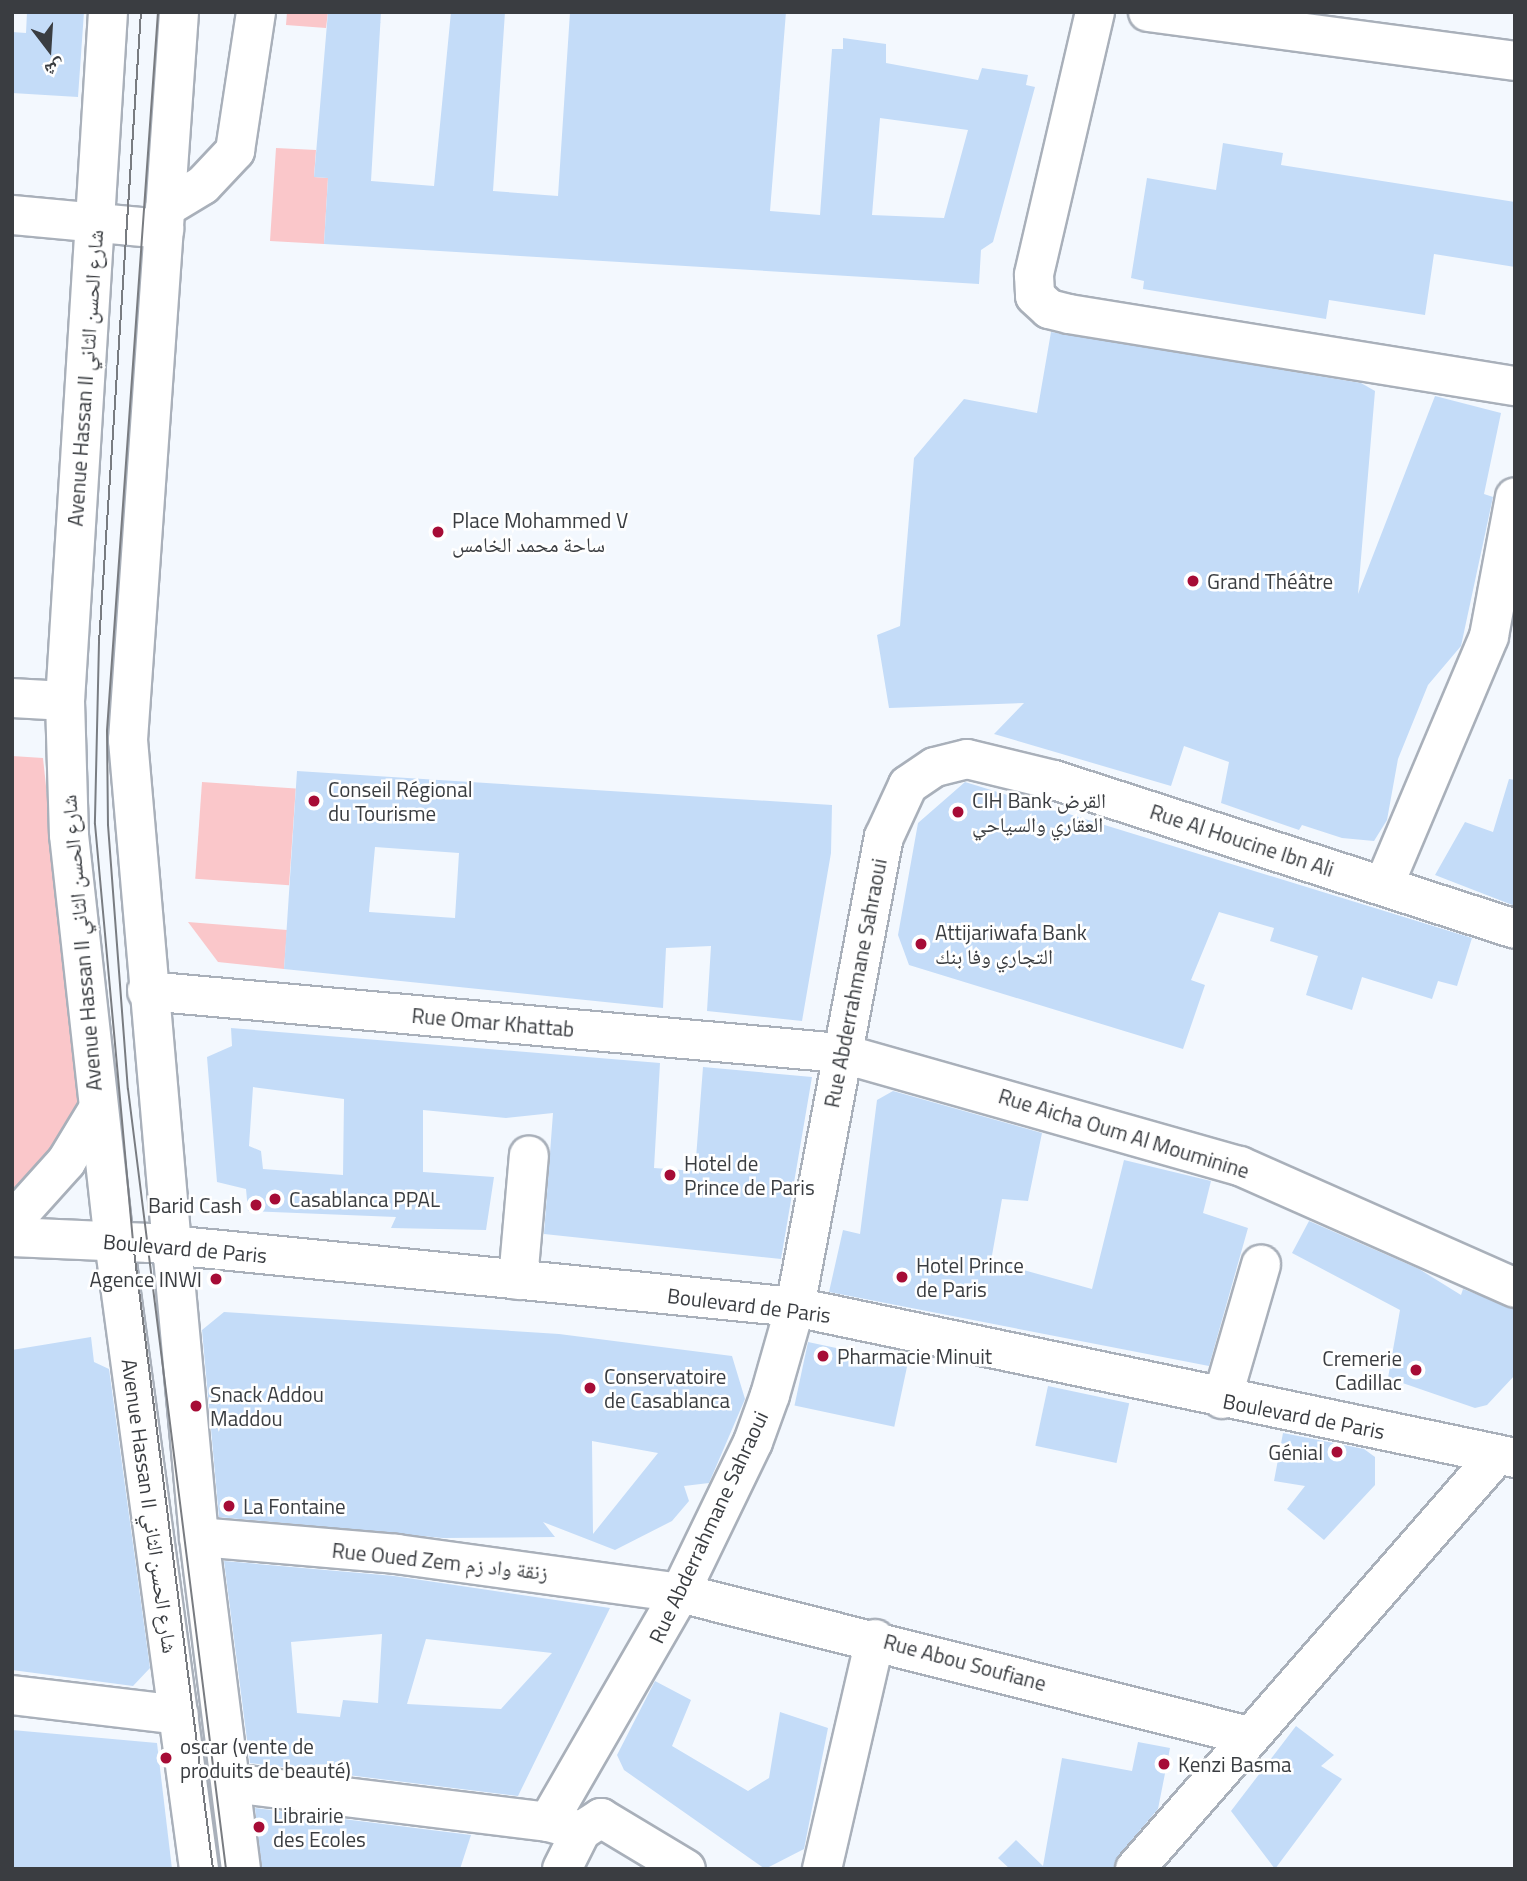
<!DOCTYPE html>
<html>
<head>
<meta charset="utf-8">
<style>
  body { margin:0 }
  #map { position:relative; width:1527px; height:1881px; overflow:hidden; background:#f3f8fe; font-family:"Titillium Web","Noto Naskh Arabic",sans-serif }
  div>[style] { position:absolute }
  .green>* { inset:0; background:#fac7ca; transform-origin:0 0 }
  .building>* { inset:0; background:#c4dcf8; transform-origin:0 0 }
  .roads { filter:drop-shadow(2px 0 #a9b0ba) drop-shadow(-2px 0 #a9b0ba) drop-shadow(0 2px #a9b0ba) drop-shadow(0 -2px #a9b0ba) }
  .minor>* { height:38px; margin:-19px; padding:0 19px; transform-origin:19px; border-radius:19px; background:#fff }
  .major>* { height:38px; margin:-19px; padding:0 19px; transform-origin:19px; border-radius:19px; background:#fff }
  .tram>* { height:2px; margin:-1px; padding:0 1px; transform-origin:1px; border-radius:1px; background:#797c81 }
  .dots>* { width:19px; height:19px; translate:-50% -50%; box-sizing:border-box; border:4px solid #fff; border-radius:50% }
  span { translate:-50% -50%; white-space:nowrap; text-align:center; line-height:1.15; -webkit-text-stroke:5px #fff; paint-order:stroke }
  .street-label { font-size:21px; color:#3a3d41 }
  .poi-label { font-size:21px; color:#3a3d41 }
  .left { translate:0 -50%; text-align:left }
  .right { translate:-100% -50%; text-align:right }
  .frame { position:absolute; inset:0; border:14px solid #3a3d41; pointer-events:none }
  .north { position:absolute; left:14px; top:14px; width:70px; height:70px; -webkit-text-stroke:5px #fff; paint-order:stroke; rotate:163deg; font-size:19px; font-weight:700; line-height:28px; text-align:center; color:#3a3d41 }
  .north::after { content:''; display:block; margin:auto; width:24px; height:32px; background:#3a3d41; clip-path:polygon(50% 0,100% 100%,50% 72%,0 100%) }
</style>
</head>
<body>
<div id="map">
  <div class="green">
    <div style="clip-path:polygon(287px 12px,328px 12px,326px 28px,286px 25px)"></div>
    <div style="clip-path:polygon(276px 148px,316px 150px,314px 177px,328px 178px,324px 244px,270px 241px)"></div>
    <div style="clip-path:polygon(12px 756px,43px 758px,81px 1116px,25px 1195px,12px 1193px)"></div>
    <div style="left:202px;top:782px;width:94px;height:97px;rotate:4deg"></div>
    <div style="clip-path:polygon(188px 922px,287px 930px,284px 969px,218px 962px)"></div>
  </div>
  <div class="building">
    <div style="clip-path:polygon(27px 12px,84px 12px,78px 97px,12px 93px,12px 32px,26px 33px)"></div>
    <div style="clip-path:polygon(evenodd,328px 12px,381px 12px,371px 181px,434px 186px,451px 12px,505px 12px,493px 191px,558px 196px,570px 12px,786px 12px,770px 211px,820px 215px,832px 49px,843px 49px,843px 38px,886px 44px,886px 63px,978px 80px,982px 68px,1028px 75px,1026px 85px,1035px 87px,993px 242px,981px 250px,979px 284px,324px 244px,328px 178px,314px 177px,328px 12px,880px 118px,968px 130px,944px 218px,872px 215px,880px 118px)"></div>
    <div style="clip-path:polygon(1223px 143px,1283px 153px,1281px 165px,1515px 202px,1515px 267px,1434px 254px,1425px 315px,1329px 300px,1326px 319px,1143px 289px,1144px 281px,1131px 278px,1147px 178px,1216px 190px)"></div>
    <div style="clip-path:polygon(1051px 332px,1361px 383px,1375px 391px,1358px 594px,1435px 396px,1501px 413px,1484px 494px,1493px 497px,1461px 646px,1428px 685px,1398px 759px,1387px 820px,1374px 841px,1342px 838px,1302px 825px,1299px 830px,1221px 803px,1229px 762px,1184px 746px,1171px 786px,994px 734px,1024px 703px,889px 708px,877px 635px,900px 626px,914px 458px,964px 399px,1037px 413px)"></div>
    <div style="clip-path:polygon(evenodd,297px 771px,832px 805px,831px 853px,802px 1021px,707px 1011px,711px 946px,666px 948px,663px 1008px,284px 969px,297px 771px,375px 847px,459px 853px,455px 918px,369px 912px,375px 847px)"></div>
    <div style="clip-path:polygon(1509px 779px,1515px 780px,1515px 906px,1435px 875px,1465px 822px,1493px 832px)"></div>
    <div style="clip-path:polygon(965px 782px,1472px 938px,1457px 986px,1438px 981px,1432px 999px,1362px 977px,1352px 1010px,1306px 995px,1318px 956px,1270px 941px,1274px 928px,1219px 912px,1191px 980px,1205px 985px,1183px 1049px,909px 965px,898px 935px,918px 823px)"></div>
    <div style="clip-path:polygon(evenodd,231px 1028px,660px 1063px,654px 1168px,695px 1171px,703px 1067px,812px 1077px,781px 1259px,544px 1234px,553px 1113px,506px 1118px,423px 1110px,423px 1172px,494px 1177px,486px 1230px,391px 1228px,396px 1217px,248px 1211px,246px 1189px,217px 1182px,207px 1057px,232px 1046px,231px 1028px,253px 1087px,344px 1099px,343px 1175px,263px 1169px,261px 1151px,249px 1146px,253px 1087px)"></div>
    <div style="clip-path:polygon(893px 1091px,1042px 1133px,1028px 1201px,1002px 1199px,991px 1261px,1092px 1289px,1124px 1160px,1211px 1181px,1203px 1213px,1248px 1228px,1209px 1366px,829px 1292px,843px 1230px,860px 1234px,877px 1100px)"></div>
    <div style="clip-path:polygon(1309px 1221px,1419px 1269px,1461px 1295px,1463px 1289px,1515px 1309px,1515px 1375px,1487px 1405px,1475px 1408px,1388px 1378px,1400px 1310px,1292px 1253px)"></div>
    <div style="clip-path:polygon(evenodd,224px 1312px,559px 1334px,732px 1356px,745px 1399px,709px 1483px,684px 1486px,689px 1501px,672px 1521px,615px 1550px,543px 1522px,555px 1537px,443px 1538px,219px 1517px,202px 1330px,224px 1312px,592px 1441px,658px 1453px,593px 1534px,592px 1441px)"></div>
    <div style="clip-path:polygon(91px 1337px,94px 1362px,109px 1369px,150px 1668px,133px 1686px,12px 1670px,12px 1350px)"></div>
    <div style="left:808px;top:1342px;width:102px;height:65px;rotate:12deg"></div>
    <div style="left:1048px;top:1386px;width:83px;height:61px;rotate:12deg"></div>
    <div style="clip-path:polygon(1283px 1433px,1364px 1449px,1375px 1457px,1375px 1485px,1324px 1540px,1287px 1509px,1305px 1486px,1274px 1481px)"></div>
    <div style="clip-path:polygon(evenodd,224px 1561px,394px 1576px,610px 1608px,518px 1796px,250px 1763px,224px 1561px,382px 1634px,378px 1703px,343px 1700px,340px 1717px,297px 1713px,291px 1642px,382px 1634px,224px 1561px,426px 1639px,552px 1653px,501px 1709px,407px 1704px,426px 1639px)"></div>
    <div style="clip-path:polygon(655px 1681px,691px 1700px,672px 1746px,748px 1791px,769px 1778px,780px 1712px,828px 1728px,804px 1849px,765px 1869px,624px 1770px,617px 1755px)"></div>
    <div style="clip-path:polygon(1296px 1726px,1334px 1755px,1321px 1766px,1342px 1779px,1275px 1869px,1231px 1811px)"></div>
    <div style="clip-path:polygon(12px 1730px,157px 1743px,172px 1869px,12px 1869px)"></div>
    <div style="clip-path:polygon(1138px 1742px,1170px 1748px,1158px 1809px,1119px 1855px,1114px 1869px,1010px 1869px,998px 1858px,1016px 1840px,1043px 1866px,1062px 1758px,1132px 1771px)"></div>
    <div style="clip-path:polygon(255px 1808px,471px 1835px,460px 1869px,262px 1869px)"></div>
  </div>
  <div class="roads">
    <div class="minor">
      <div style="left:1095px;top:12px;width:270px;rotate:103.1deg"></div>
      <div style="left:1034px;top:275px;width:21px;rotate:87deg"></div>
      <div style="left:1035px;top:296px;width:19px;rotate:43deg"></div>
      <div style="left:1049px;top:309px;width:21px;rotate:14deg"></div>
      <div style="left:1069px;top:314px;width:452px;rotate:9.2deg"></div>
      <div style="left:1148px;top:12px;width:370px;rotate:7.6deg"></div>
      <div style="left:165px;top:208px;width:44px;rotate:-31.2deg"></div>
      <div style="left:203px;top:185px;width:47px;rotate:-46.7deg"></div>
      <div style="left:235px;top:151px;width:141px;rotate:-81.4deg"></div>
      <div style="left:12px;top:215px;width:153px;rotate:5.3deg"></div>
      <div style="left:12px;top:698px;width:53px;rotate:3.2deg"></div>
      <div style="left:1384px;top:885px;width:270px;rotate:-67.1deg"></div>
      <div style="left:1489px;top:636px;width:141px;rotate:-79.4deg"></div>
      <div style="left:147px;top:991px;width:696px;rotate:5.11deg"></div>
      <div style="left:840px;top:1053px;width:416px;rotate:15.8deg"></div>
      <div style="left:1240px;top:1166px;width:301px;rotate:23.9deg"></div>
      <div style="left:114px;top:1241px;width:634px;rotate:82.29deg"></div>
      <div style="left:172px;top:1246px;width:292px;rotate:84.7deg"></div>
      <div style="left:199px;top:1537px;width:335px;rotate:82.8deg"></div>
      <div style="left:518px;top:1280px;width:125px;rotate:-85deg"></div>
      <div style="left:1222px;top:1399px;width:140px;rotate:-73.8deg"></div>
      <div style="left:199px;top:1537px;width:198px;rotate:4.9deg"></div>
      <div style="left:396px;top:1554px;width:287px;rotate:7.8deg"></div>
      <div style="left:680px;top:1593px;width:587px;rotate:14.11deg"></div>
      <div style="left:12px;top:1695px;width:168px;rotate:6.8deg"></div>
      <div style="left:231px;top:1783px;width:319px;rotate:7deg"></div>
      <div style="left:548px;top:1822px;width:34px;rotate:15deg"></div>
      <div style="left:548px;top:1822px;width:264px;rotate:-60deg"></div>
      <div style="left:680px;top:1593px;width:168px;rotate:-64.2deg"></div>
      <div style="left:753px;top:1442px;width:50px;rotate:-70.1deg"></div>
      <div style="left:770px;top:1395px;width:91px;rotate:-74.1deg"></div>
      <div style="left:795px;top:1307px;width:478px;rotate:-79.3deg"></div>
      <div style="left:884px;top:837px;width:57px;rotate:-65.2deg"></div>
      <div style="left:908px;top:785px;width:32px;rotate:-34deg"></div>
      <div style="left:935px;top:767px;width:33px;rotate:-14deg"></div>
      <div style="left:967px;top:759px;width:89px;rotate:13.6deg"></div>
      <div style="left:1054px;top:780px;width:484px;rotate:17.9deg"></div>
      <div style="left:562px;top:1869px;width:42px;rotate:-63.4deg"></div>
      <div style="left:581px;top:1831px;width:24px;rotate:-33deg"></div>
      <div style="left:601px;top:1818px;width:99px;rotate:31deg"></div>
      <div style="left:822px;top:1869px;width:236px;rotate:-77deg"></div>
    </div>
    <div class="major">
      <div style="left:108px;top:12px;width:690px;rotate:93.57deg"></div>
      <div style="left:65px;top:701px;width:134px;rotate:88.3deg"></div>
      <div style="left:69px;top:835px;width:408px;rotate:83.7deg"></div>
      <div style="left:12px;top:1222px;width:81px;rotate:-48deg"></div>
      <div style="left:66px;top:1162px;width:60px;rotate:-58.7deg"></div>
      <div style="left:12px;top:1237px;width:138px;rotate:2.5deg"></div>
      <div style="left:150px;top:1243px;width:648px;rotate:5.67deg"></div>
      <div style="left:795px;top:1307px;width:736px;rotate:11.84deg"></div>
      <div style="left:172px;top:1246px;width:508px;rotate:-94.97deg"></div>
      <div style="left:128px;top:740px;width:730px;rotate:-85.99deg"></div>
      <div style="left:1135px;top:1869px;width:550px;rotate:-48.83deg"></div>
    </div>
  </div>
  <div class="tram">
    <div style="left:141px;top:12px;width:631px;rotate:93.81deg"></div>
    <div style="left:99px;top:642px;width:182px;rotate:91.3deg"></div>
    <div style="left:95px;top:824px;width:421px;rotate:84.8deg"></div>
    <div style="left:133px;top:1243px;width:631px;rotate:82.72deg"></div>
    <div style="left:158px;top:12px;width:721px;rotate:94.06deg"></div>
    <div style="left:107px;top:731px;width:94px;rotate:89.4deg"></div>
    <div style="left:108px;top:825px;width:265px;rotate:85.7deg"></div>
    <div style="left:128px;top:1089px;width:786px;rotate:82.84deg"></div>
  </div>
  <div class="dots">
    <div style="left:438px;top:532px;background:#a60c36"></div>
    <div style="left:1193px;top:581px;background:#a60c36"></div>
    <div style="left:314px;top:801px;background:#a60c36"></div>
    <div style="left:958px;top:812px;background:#a60c36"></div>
    <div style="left:921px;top:944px;background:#a60c36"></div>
    <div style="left:670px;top:1175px;background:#a60c36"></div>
    <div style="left:275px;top:1199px;background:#a60c36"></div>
    <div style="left:256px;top:1205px;background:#a60c36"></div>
    <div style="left:902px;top:1277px;background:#a60c36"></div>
    <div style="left:216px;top:1279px;background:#a60c36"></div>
    <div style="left:823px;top:1356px;background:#a60c36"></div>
    <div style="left:1416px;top:1370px;background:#a60c36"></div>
    <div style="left:590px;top:1388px;background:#a60c36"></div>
    <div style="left:196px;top:1406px;background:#a60c36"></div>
    <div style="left:1337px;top:1452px;background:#a60c36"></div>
    <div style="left:229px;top:1506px;background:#a60c36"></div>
    <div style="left:166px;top:1758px;background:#a60c36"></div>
    <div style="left:1164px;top:1764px;background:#a60c36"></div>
    <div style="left:259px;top:1827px;background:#a60c36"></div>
  </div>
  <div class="street-label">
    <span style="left:85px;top:378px;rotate:-86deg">Avenue Hassan II شارع الحسن الثاني</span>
    <span style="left:1242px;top:840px;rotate:18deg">Rue Al Houcine Ibn Ali</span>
    <span style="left:81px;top:943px;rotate:-95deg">Avenue Hassan II شارع الحسن الثاني</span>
    <span style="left:855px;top:983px;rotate:-79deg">Rue Abderrahmane Sahraoui</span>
    <span style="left:493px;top:1022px;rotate:5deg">Rue Omar Khattab</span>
    <span style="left:1124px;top:1133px;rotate:17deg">Rue Aicha Oum Al Mouminine</span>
    <span style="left:185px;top:1248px;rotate:5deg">Boulevard de Paris</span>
    <span style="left:749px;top:1305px;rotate:7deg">Boulevard de Paris</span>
    <span style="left:1304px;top:1416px;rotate:11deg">Boulevard de Paris</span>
    <span style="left:150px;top:1506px;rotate:82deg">Avenue Hassan II شارع الحسن الثاني</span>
    <span style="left:708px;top:1527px;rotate:-65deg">Rue Abderrahmane Sahraoui</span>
    <span style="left:440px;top:1561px;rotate:6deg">Rue Oued Zem زنقة واد زم</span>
    <span style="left:965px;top:1662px;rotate:15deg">Rue Abou Soufiane</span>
  </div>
  <div class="poi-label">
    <span class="left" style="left:452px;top:532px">Place Mohammed V<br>ساحة محمد الخامس</span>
    <span class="left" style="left:1207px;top:581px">Grand Théâtre</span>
    <span class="left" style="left:328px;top:801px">Conseil Régional<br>du Tourisme</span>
    <span class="left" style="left:972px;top:812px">CIH Bank القرض<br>العقاري والسياحي</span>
    <span class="left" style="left:935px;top:944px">Attijariwafa Bank<br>التجاري وفا بنك</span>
    <span class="left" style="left:684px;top:1175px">Hotel de<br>Prince de Paris</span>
    <span class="left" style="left:289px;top:1199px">Casablanca PPAL</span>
    <span class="right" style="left:242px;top:1205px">Barid Cash</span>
    <span class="left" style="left:916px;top:1277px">Hotel Prince<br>de Paris</span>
    <span class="right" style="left:202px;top:1279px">Agence INWI</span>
    <span class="left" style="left:837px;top:1356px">Pharmacie Minuit</span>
    <span class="right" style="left:1402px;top:1370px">Cremerie<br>Cadillac</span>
    <span class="left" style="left:604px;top:1388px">Conservatoire<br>de Casablanca</span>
    <span class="left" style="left:210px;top:1406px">Snack Addou<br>Maddou</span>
    <span class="right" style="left:1323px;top:1452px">Génial</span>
    <span class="left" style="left:243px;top:1506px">La Fontaine</span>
    <span class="left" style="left:180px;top:1758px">oscar (vente de<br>produits de beauté)</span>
    <span class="left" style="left:1178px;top:1764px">Kenzi Basma</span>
    <span class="left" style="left:273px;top:1827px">Librairie<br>des Ecoles</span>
  </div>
  <div class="frame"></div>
  <div class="north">ش</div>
</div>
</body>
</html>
